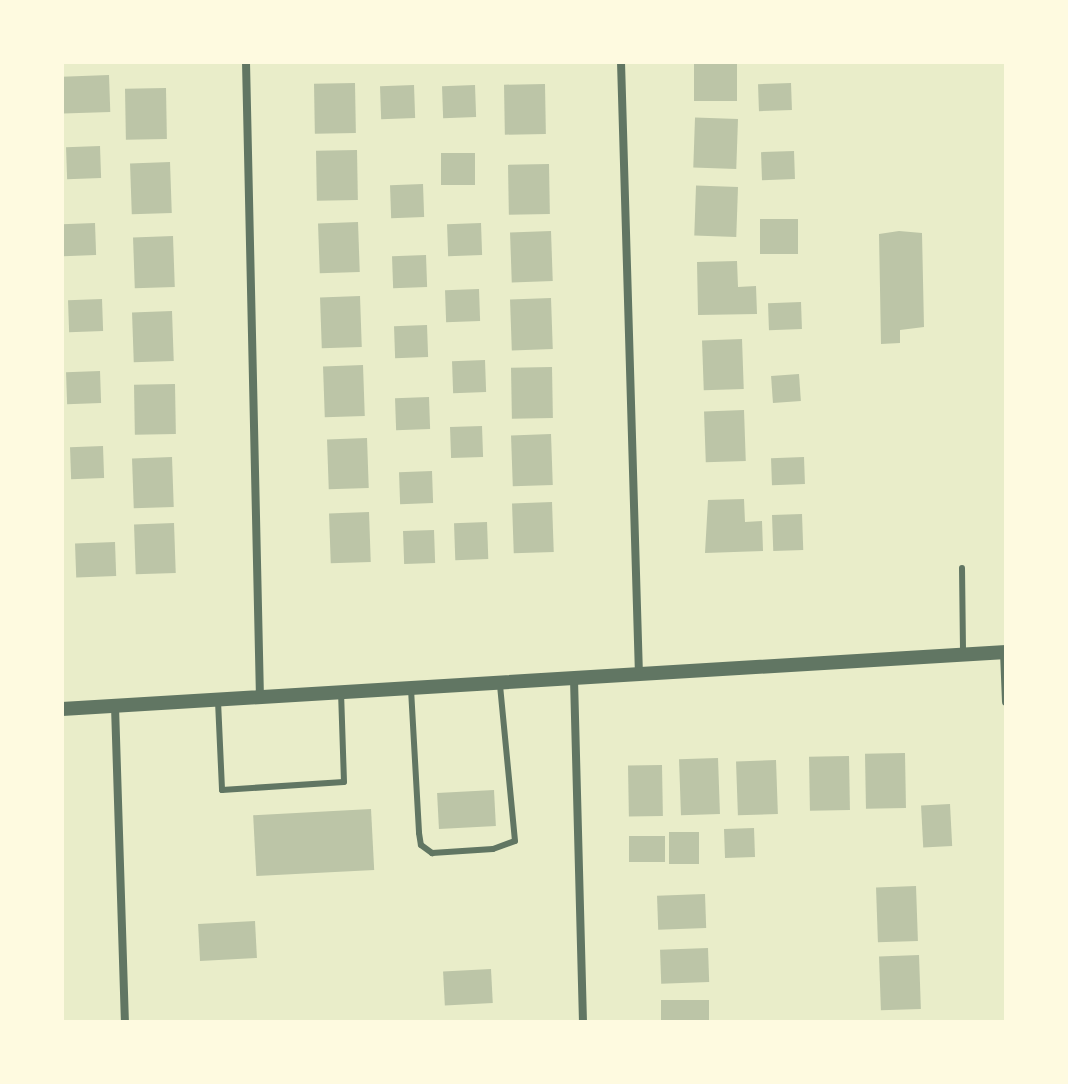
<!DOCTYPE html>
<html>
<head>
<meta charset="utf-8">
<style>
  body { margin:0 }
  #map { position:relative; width:1068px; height:1084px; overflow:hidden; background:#e9edc9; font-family:Ubuntu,sans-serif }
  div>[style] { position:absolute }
  .building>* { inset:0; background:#bcc5a7; transform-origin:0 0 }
  .service>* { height:6px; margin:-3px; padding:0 3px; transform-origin:3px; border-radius:3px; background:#617663 }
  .minor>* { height:8px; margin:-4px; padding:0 4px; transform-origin:4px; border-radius:4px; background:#617663 }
  .tertiary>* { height:14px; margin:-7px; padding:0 7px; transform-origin:7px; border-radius:7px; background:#617663 }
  span { translate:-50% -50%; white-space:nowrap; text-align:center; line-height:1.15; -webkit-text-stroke:6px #fefae0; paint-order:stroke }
  .frame { position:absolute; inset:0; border:64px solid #fefae0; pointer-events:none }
</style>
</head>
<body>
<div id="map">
  <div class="building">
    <div style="left:694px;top:62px;width:43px;height:39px"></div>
    <div style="left:109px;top:75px;width:37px;height:47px;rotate:88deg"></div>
    <div style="left:355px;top:83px;width:50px;height:41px;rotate:89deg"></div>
    <div style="left:791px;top:83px;width:27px;height:33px;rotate:88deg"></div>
    <div style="left:545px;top:84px;width:50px;height:41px;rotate:89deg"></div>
    <div style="left:414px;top:85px;width:33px;height:34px;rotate:88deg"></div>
    <div style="left:475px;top:85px;width:32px;height:33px;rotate:88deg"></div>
    <div style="left:166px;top:88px;width:51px;height:41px;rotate:89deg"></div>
    <div style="left:738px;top:119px;width:50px;height:43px;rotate:92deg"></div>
    <div style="left:100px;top:146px;width:32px;height:34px;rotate:88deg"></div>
    <div style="left:357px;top:150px;width:50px;height:41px;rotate:89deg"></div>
    <div style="left:794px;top:151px;width:28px;height:33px;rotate:88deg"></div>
    <div style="left:475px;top:153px;width:32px;height:34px;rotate:90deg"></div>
    <div style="left:170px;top:162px;width:51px;height:40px;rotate:88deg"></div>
    <div style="left:549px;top:164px;width:50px;height:41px;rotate:89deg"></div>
    <div style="left:423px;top:184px;width:33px;height:33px;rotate:88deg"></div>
    <div style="left:738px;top:187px;width:50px;height:42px;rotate:92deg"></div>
    <div style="left:798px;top:219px;width:35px;height:38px;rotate:90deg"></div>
    <div style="left:358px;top:222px;width:50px;height:40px;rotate:88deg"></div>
    <div style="left:95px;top:223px;width:32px;height:33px;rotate:88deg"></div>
    <div style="left:481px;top:223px;width:32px;height:34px;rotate:88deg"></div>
    <div style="left:551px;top:231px;width:50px;height:41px;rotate:88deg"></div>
    <div style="clip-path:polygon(899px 231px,922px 233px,924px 327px,900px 330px,900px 343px,881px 344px,879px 234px)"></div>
    <div style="left:173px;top:236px;width:51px;height:40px;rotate:88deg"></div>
    <div style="left:426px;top:255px;width:32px;height:34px;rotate:88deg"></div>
    <div style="clip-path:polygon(737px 261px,738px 287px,756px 286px,757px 314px,698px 315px,697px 262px)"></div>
    <div style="left:479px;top:289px;width:32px;height:34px;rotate:88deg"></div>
    <div style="left:360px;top:296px;width:51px;height:40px;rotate:88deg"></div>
    <div style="left:551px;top:298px;width:51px;height:41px;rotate:88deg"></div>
    <div style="left:102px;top:299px;width:32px;height:34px;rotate:88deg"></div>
    <div style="left:801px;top:302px;width:27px;height:33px;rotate:88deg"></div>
    <div style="left:172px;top:311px;width:50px;height:40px;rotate:88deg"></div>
    <div style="left:427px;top:325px;width:32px;height:33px;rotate:88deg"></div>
    <div style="left:742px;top:339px;width:50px;height:40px;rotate:88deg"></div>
    <div style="left:485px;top:360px;width:32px;height:33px;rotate:88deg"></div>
    <div style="left:363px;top:365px;width:51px;height:40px;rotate:88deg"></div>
    <div style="left:552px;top:367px;width:51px;height:41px;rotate:89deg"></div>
    <div style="left:100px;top:371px;width:32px;height:34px;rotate:88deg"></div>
    <div style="left:799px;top:374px;width:27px;height:28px;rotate:86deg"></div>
    <div style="left:175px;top:384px;width:50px;height:41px;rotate:89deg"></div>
    <div style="left:429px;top:397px;width:32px;height:34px;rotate:88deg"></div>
    <div style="left:744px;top:410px;width:51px;height:40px;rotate:88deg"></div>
    <div style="left:482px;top:426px;width:31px;height:32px;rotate:88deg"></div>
    <div style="left:551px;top:434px;width:51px;height:40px;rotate:88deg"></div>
    <div style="left:367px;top:438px;width:50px;height:40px;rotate:88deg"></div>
    <div style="left:103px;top:446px;width:32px;height:33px;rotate:88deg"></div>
    <div style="left:172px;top:457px;width:50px;height:40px;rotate:88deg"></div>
    <div style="left:804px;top:457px;width:27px;height:33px;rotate:88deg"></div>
    <div style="left:432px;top:471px;width:32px;height:33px;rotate:88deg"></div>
    <div style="clip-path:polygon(744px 499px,745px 522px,762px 521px,763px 551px,705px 553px,708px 500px)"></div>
    <div style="left:552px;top:502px;width:50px;height:40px;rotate:88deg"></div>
    <div style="left:369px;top:512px;width:50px;height:40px;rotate:88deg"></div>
    <div style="left:802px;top:514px;width:36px;height:30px;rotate:88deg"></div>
    <div style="left:487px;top:522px;width:37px;height:33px;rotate:88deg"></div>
    <div style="left:174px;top:523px;width:50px;height:40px;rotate:88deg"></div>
    <div style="left:434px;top:530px;width:33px;height:31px;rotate:88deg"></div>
    <div style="left:115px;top:542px;width:34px;height:40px;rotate:88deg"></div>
    <div style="left:905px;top:753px;width:55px;height:40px;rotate:89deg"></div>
    <div style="left:849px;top:756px;width:54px;height:40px;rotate:89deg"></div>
    <div style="left:718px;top:758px;width:56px;height:39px;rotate:88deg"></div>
    <div style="left:776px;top:760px;width:54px;height:40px;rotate:88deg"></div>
    <div style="left:662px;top:765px;width:51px;height:34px;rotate:89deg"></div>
    <div style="left:494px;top:790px;width:36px;height:57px;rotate:87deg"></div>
    <div style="left:950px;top:804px;width:42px;height:29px;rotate:87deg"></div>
    <div style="left:371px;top:809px;width:61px;height:118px;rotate:87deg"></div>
    <div style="left:754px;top:828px;width:29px;height:30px;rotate:88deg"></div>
    <div style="left:669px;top:832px;width:30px;height:32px"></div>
    <div style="left:665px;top:836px;width:26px;height:36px;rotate:90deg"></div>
    <div style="left:916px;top:886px;width:55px;height:40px;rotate:88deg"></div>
    <div style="left:705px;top:894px;width:34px;height:48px;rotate:88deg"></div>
    <div style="left:255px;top:921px;width:37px;height:57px;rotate:87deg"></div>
    <div style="left:708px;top:948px;width:34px;height:48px;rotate:88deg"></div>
    <div style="left:919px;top:955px;width:54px;height:40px;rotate:88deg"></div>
    <div style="left:491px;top:969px;width:34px;height:48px;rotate:87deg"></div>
    <div style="left:709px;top:1000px;width:22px;height:48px;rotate:90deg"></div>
  </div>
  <div class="service">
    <div style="left:962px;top:568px;width:87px;rotate:89.3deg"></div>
    <div style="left:411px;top:689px;width:144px;rotate:86.8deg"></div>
    <div style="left:419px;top:833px;width:12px;rotate:81deg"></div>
    <div style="left:421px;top:845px;width:14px;rotate:36deg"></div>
    <div style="left:432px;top:853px;width:61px;rotate:-3.8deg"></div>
    <div style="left:493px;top:849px;width:23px;rotate:-20deg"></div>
    <div style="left:515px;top:841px;width:158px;rotate:-95.5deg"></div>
    <div style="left:218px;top:701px;width:89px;rotate:87.4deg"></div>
    <div style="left:222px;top:790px;width:122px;rotate:-3.8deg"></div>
    <div style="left:344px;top:782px;width:89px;rotate:-91.9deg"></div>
  </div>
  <div class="minor">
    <div style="left:246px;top:62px;width:635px;rotate:88.74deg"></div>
    <div style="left:621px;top:62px;width:613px;rotate:88.32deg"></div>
    <div style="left:1004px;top:652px;width:50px;rotate:87.7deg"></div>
    <div style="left:574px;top:679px;width:343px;rotate:88.5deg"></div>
    <div style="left:115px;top:706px;width:316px;rotate:88.2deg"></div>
  </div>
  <div class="tertiary">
    <div style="left:62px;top:709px;width:946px;rotate:-3.46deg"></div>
  </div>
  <div class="frame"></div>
</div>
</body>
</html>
